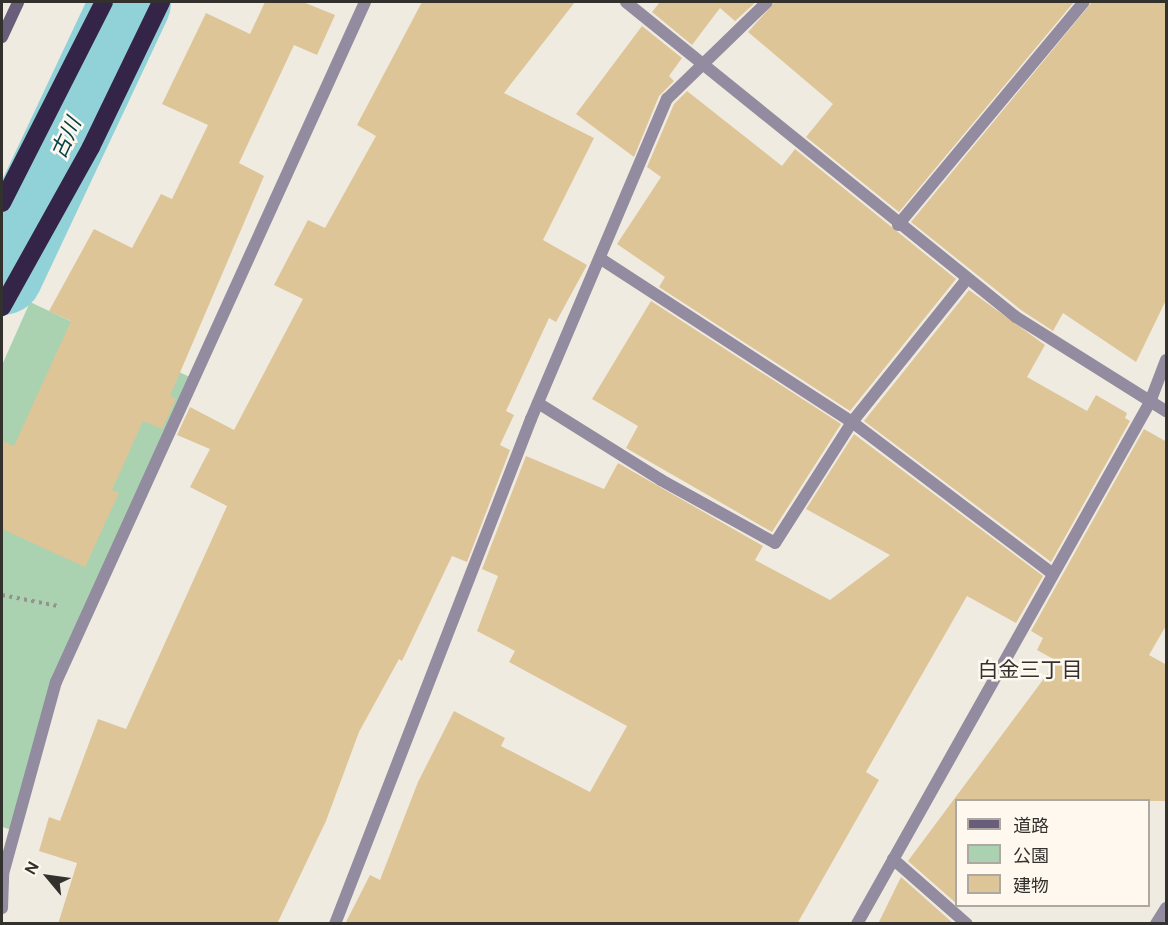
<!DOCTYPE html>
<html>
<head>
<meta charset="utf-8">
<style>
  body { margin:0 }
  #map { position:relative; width:1168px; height:925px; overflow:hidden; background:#f0ebe1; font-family:"DM Sans","Noto Sans JP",sans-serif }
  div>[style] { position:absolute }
  .green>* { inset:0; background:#aad2b0 }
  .river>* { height:81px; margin:-40.5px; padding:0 40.5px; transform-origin:40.5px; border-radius:40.5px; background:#91d2d8 }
  .building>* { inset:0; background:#ddc597 }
  .path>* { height:4px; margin-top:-2px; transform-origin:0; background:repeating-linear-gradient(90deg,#96928b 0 3px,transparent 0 7.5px) }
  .lane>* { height:12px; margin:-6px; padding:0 6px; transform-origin:6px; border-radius:6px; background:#938b9f }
  .street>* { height:12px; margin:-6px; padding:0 6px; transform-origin:6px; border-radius:6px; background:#938b9f }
  .secondary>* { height:12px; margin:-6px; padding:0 6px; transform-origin:6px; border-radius:6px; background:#695e7a }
  .highway>* { height:18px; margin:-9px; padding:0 9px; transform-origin:9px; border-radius:9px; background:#332448 }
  span { translate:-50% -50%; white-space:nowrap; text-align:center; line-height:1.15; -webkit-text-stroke:5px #fef8ee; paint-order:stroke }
  .water-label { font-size:21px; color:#034247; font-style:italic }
  .neighbourhood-label { font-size:21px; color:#33312d }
  .frame { position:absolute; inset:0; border:3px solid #33312d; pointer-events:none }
  .legend { position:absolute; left:955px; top:799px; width:195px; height:108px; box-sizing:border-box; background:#fef8ee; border:2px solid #ada8a1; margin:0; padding:8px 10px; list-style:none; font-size:18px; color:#33312d }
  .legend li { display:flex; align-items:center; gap:12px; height:30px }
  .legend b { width:30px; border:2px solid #ada8a1 }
  .north { position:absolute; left:18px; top:847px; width:60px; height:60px; -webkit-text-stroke:4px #fef8ee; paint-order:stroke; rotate:299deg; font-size:16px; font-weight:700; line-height:24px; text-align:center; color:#33312d }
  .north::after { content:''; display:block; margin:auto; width:21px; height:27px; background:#33312d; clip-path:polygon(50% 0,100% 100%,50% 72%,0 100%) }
</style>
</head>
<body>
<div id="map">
  <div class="green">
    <div style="clip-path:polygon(30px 302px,194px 379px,56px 682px,15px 831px,2px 827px,2px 365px)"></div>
  </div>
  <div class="river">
    <div style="left:2px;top:274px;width:301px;rotate:-64.8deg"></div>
  </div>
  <div class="building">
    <div style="clip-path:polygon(265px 2px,303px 2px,335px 15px,317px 55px,294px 45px,239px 163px,264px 176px,170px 396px,176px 399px,162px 429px,143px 421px,112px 490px,119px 493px,85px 567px,2px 529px,2px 441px,14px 446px,71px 321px,49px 311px,94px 229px,132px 248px,161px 194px,172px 199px,208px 125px,162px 104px,206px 13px,250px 34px)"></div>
    <div style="clip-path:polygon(422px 2px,575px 2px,504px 93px,594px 138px,543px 240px,587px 265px,556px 322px,549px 318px,506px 411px,514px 415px,500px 445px,510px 450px,467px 562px,452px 556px,402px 661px,399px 659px,359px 732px,326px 821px,277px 924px,58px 924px,77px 863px,39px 851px,49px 817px,60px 821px,98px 719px,126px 729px,227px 506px,190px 487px,210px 449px,177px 435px,190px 407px,234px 430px,303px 299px,274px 285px,308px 220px,325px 228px,376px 136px,357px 125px)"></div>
    <div style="clip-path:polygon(660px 2px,756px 2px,735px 21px,720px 8px,692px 45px,652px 12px)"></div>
    <div style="clip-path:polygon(775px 2px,1074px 2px,899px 212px,806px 137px,833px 104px,748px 32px)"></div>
    <div style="clip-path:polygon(1092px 2px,1167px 2px,1167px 298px,1136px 362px,1063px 313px,1053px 331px,1021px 310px,911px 222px)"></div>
    <div style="clip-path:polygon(642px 26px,682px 58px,669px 76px,674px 81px,659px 96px,634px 157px,576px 114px)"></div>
    <div style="clip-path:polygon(687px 91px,782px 166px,795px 149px,956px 279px,850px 411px,659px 287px,665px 277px,617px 244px,661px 177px,647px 167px,674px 104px)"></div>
    <div style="clip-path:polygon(969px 290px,1045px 345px,1027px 377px,1087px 411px,1096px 395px,1127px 413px,1125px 418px,1130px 421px,1051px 562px,864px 421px)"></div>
    <div style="clip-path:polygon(651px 301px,841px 424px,772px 532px,626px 448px,638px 426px,592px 399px)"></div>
    <div style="clip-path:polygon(1144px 429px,1167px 442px,1167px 624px,1149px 655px,1167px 665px,1167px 801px,957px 801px,957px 904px,908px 861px,1057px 661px,1037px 650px,1043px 638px,1031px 631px)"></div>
    <div style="clip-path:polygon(854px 434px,1043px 576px,1016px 623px,967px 596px,866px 772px,879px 780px,797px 924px,345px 924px,370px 875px,380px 880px,418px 782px,454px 711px,505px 738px,501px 746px,590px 792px,627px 726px,509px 662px,515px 651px,477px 631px,498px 576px,482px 569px,526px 456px,604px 489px,618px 463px,763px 546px,755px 560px,830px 600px,890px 555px,806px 509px)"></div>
    <div style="clip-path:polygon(901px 877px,954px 924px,878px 924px)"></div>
  </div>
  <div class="path">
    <div style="left:2px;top:595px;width:57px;rotate:11.1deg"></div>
  </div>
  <div class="lane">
    <div style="left:898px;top:225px;width:290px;rotate:-50.2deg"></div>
    <div style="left:601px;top:259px;width:299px;rotate:33deg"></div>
    <div style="left:852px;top:422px;width:251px;rotate:37.1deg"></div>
    <div style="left:538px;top:403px;width:145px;rotate:32deg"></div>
    <div style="left:661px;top:480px;width:130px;rotate:28.9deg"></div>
    <div style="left:775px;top:543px;width:143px;rotate:-57.5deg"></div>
    <div style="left:852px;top:422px;width:184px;rotate:-51.2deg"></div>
    <div style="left:335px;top:924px;width:542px;rotate:-68.79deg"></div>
    <div style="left:531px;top:419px;width:348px;rotate:-67deg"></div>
    <div style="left:667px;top:99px;width:139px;rotate:-44.1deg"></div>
    <div style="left:1156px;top:924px;width:19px;rotate:-58deg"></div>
  </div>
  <div class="street">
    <div style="left:626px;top:2px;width:501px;rotate:38.93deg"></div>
    <div style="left:1016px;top:317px;width:177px;rotate:32.1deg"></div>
    <div style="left:893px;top:859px;width:98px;rotate:41.3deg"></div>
    <div style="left:2px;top:908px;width:34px;rotate:-88deg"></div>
    <div style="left:3px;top:874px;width:199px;rotate:-74.6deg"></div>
    <div style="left:56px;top:682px;width:747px;rotate:-65.56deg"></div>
    <div style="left:857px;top:924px;width:599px;rotate:-60.69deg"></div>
    <div style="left:1150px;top:402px;width:45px;rotate:-69.1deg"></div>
  </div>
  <div class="secondary">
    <div style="left:2px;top:37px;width:38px;rotate:-65deg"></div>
  </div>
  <div class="highway">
    <div style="left:2px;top:203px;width:225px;rotate:-63.1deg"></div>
    <div style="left:2px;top:307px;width:183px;rotate:-60.9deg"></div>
    <div style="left:91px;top:147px;width:161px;rotate:-64.2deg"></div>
  </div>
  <div class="water-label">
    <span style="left:66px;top:138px;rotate:-65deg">古川</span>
  </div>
  <div class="neighbourhood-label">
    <span style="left:1030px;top:670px">白金三丁目</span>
  </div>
  <div class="frame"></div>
  <ul class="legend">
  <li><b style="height:8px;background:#695e7a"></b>道路</li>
  <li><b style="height:16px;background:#aad2b0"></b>公園</li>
  <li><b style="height:16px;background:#ddc597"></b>建物</li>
  </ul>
  <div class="north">N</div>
</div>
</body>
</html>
